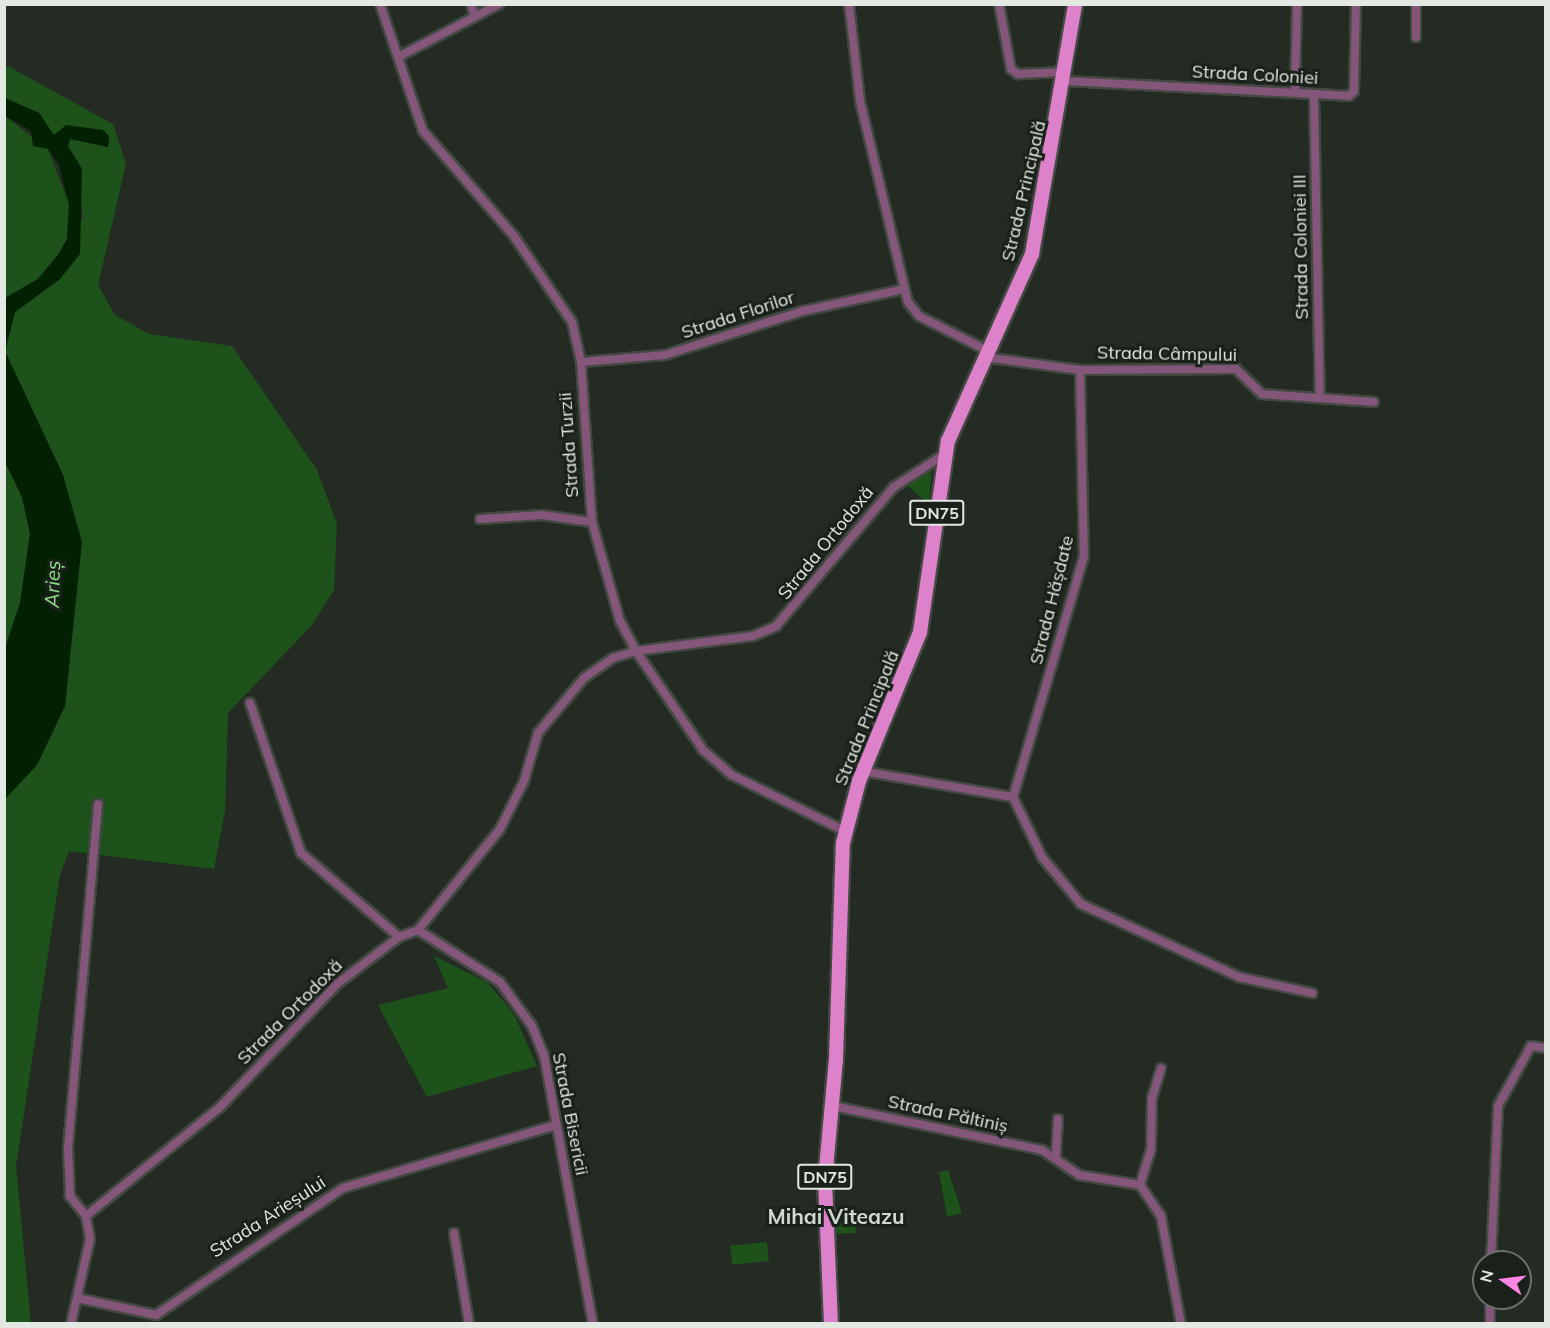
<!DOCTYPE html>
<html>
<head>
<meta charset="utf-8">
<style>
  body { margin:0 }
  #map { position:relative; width:1550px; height:1328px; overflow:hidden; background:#242b23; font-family:Mulish,sans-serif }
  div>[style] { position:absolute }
  .green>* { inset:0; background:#1d521b; transform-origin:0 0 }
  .water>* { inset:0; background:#022102 }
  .roads { filter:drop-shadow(2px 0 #434942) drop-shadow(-2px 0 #434942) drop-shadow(0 2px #434942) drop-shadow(0 -2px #434942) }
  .minor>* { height:8px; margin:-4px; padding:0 4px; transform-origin:4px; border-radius:4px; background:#83567a }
  .primary>* { height:14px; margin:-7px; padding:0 7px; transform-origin:7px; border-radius:7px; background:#dd81cb }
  span { translate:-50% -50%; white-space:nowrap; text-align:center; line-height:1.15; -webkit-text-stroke:6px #1a211a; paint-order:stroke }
  .shield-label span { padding:2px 4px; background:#1a211a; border:2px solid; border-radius:4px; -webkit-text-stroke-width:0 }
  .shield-label { font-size:16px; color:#e3e8e3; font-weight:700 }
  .street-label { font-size:18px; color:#e3e8e3 }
  .water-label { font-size:20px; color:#91e18b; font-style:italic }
  .quarter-label { font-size:21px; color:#d0d9cf; font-weight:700 }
  .frame { position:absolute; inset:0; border:6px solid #e3e8e3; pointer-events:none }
  .north { position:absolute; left:1472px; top:1250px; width:60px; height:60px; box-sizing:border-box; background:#1a211a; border:2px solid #6a716a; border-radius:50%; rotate:284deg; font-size:16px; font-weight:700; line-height:24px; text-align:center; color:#e3e8e3 }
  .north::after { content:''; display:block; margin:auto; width:21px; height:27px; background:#fb87e5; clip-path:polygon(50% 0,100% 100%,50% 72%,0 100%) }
</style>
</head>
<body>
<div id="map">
  <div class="green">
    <div style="clip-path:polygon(4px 64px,113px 124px,126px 164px,98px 285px,115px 315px,149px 334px,232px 346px,317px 470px,337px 524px,334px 590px,312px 625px,228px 713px,225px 811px,214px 869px,69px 851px,60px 875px,16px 1166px,31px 1324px,5px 1323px,5px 799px,37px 764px,65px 706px,76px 590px,63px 475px,5px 352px,15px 312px,60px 279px,83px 216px,78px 183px,82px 169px,68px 146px,70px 139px,108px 147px,109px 136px,54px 136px,39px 113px,5px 98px)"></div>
    <div style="clip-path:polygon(5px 116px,48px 149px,69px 204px,67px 239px,58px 255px,38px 279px,5px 298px)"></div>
    <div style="clip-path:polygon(5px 462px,22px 497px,30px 534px,20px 603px,5px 648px)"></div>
    <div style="clip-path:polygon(932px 466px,929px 504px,905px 484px)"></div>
    <div style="clip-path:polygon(434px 956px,487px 982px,514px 1014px,537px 1066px,427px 1097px,378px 1005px,448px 988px)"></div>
    <div style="clip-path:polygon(948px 1170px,962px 1213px,947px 1217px,939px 1172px)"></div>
    <div style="left:855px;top:1209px;width:24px;height:24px;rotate:88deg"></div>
    <div style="left:767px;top:1242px;width:19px;height:37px;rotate:84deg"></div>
  </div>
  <div class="water">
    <div style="clip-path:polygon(5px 98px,39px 113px,54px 135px,66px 125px,103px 130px,109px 136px,108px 147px,70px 139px,68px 146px,82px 169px,80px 254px,60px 279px,15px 312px,5px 351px,63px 475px,82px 542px,65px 706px,37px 765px,5px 799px,5px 648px,20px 603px,30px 534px,22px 497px,5px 462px,5px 298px,38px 279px,58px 255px,67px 239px,69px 205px,59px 165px,48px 149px,33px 146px,31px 131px,5px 116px)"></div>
  </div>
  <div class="roads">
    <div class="minor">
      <div style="left:380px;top:4px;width:134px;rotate:71.3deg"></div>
      <div style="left:423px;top:131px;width:139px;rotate:49.1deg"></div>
      <div style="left:514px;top:236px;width:104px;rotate:56deg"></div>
      <div style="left:572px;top:322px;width:41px;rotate:77.3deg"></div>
      <div style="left:581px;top:362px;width:160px;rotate:86.1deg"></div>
      <div style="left:592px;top:522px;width:103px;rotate:74.2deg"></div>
      <div style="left:620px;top:621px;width:34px;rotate:62deg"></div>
      <div style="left:636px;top:651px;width:120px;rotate:55.9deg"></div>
      <div style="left:703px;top:750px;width:38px;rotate:41deg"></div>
      <div style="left:732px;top:775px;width:126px;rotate:26.4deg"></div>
      <div style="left:471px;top:4px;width:13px;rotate:72deg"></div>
      <div style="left:849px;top:4px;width:98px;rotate:83.5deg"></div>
      <div style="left:860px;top:101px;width:207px;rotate:76.6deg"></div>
      <div style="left:908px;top:302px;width:18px;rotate:52deg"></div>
      <div style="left:919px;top:316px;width:75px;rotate:26.9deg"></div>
      <div style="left:999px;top:4px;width:66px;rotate:79.5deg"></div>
      <div style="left:1011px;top:69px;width:9px;rotate:36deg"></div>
      <div style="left:1018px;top:74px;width:48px;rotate:-2.4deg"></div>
      <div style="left:1416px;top:37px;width:33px;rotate:-90deg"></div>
      <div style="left:400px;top:56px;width:112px;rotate:-27.7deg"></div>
      <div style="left:1065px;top:81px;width:284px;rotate:3deg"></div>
      <div style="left:1349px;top:96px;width:7px;rotate:-45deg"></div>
      <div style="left:1354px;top:91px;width:87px;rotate:-88.7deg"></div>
      <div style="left:1295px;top:92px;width:88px;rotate:-88.7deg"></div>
      <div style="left:1314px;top:95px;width:303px;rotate:88.9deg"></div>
      <div style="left:984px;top:357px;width:97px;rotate:7.7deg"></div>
      <div style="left:1080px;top:370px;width:156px;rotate:-0.4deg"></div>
      <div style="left:1236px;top:369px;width:36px;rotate:44deg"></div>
      <div style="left:1262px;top:394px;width:112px;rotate:4.1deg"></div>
      <div style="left:581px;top:362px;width:84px;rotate:-4.8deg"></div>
      <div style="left:665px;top:355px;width:145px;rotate:-17.7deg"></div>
      <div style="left:803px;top:311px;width:103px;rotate:-12.3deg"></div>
      <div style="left:1080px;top:370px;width:186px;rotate:88.8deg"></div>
      <div style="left:1084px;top:556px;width:251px;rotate:106.4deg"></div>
      <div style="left:1013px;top:797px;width:67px;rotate:64.2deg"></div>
      <div style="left:1042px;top:857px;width:61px;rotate:50.3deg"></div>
      <div style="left:1081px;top:904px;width:174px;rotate:24.8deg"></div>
      <div style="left:1239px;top:977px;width:75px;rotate:12.4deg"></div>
      <div style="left:480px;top:519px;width:62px;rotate:-3.7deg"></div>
      <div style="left:542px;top:515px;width:50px;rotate:8deg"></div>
      <div style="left:250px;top:703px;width:158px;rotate:71.2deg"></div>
      <div style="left:301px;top:853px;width:129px;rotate:40.6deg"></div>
      <div style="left:862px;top:771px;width:153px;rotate:9.8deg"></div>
      <div style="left:418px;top:930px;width:97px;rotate:32.4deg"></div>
      <div style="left:500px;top:982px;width:54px;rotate:54deg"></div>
      <div style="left:532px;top:1026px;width:31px;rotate:68deg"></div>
      <div style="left:544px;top:1055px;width:273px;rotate:79.7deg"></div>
      <div style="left:833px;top:1106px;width:214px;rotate:11.9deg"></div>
      <div style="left:1042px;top:1150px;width:45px;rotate:34deg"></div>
      <div style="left:1079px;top:1175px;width:62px;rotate:9.3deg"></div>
      <div style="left:1140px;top:1185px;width:37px;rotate:56deg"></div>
      <div style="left:1161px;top:1216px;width:110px;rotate:79.5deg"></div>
      <div style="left:1056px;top:1156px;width:37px;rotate:-87deg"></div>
      <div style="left:1140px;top:1185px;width:37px;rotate:-73deg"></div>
      <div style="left:1151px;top:1150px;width:52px;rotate:-88.9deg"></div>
      <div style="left:1152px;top:1098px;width:31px;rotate:-73deg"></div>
      <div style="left:86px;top:1216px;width:26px;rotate:-129deg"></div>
      <div style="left:70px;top:1196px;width:48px;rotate:-92.4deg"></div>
      <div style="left:68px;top:1148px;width:345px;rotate:-85deg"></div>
      <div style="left:454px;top:1233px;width:92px;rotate:80.6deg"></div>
      <div style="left:1491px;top:1262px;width:156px;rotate:-87.4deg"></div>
      <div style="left:1498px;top:1106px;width:68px;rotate:-61.2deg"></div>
      <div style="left:1531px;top:1046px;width:15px;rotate:8deg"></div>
      <div style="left:77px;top:1298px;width:81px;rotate:12.1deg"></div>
      <div style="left:156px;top:1315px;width:226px;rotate:-34.2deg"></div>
      <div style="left:343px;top:1188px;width:222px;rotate:-16.5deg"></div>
      <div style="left:71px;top:1324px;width:87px;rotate:-77.4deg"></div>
      <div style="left:90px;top:1239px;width:23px;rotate:-100deg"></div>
      <div style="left:86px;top:1216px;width:173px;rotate:-39.1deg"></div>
      <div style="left:220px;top:1107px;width:170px;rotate:-46.4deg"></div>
      <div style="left:337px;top:984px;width:78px;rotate:-37.2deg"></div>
      <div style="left:399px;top:937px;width:20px;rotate:-20deg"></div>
      <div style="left:418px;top:930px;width:130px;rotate:-50.9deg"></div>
      <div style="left:500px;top:829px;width:54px;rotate:-63.4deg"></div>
      <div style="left:524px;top:781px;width:50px;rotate:-73.7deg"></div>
      <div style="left:538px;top:733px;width:72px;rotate:-50.1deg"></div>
      <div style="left:584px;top:678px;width:35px;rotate:-35deg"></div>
      <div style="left:613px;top:658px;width:24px;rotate:-17deg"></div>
      <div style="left:636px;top:651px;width:118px;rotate:-7.3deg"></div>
      <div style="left:753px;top:636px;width:25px;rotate:-23deg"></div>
      <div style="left:776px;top:626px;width:182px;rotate:-49.7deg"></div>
      <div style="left:894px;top:487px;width:61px;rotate:-32.9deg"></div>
      <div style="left:1490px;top:1324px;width:26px;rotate:-90deg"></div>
    </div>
    <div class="primary">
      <div style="left:831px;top:1324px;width:144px;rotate:-92.4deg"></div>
      <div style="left:825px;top:1180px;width:121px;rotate:-84.8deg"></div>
      <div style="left:836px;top:1060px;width:217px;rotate:-88.2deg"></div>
      <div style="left:843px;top:843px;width:64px;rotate:-75.5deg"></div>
      <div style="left:859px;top:781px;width:161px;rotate:-67.7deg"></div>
      <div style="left:920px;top:632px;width:193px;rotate:-81.7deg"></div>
      <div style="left:948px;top:441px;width:205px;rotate:-65.8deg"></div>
      <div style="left:1032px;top:254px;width:254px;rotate:-80.2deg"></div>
    </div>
  </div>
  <div class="shield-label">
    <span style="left:937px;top:513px">DN75</span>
    <span style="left:825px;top:1177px">DN75</span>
  </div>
  <div class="street-label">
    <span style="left:1255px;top:75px;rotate:3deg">Strada Coloniei</span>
    <span style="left:1024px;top:191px;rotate:-77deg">Strada Principală</span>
    <span style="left:1301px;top:247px;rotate:-91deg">Strada Coloniei III</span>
    <span style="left:738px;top:315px;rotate:-18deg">Strada Florilor</span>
    <span style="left:1167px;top:354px;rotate:1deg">Strada Câmpului</span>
    <span style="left:569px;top:445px;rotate:-94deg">Strada Turzii</span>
    <span style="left:826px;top:543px;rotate:-51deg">Strada Ortodoxă</span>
    <span style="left:1052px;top:600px;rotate:-76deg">Strada Hășdate</span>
    <span style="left:867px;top:718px;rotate:-68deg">Strada Principală</span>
    <span style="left:290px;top:1012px;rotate:-45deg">Strada Ortodoxă</span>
    <span style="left:570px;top:1114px;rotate:79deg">Strada Bisericii</span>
    <span style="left:948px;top:1114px;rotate:12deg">Strada Păltiniș</span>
    <span style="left:268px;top:1217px;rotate:-33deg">Strada Arieșului</span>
  </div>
  <div class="water-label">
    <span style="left:52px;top:584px;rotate:-88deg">Arieș</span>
  </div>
  <div class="quarter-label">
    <span style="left:836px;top:1216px">Mihai Viteazu</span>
  </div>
  <div class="frame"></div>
  <div class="north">N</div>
</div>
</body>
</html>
